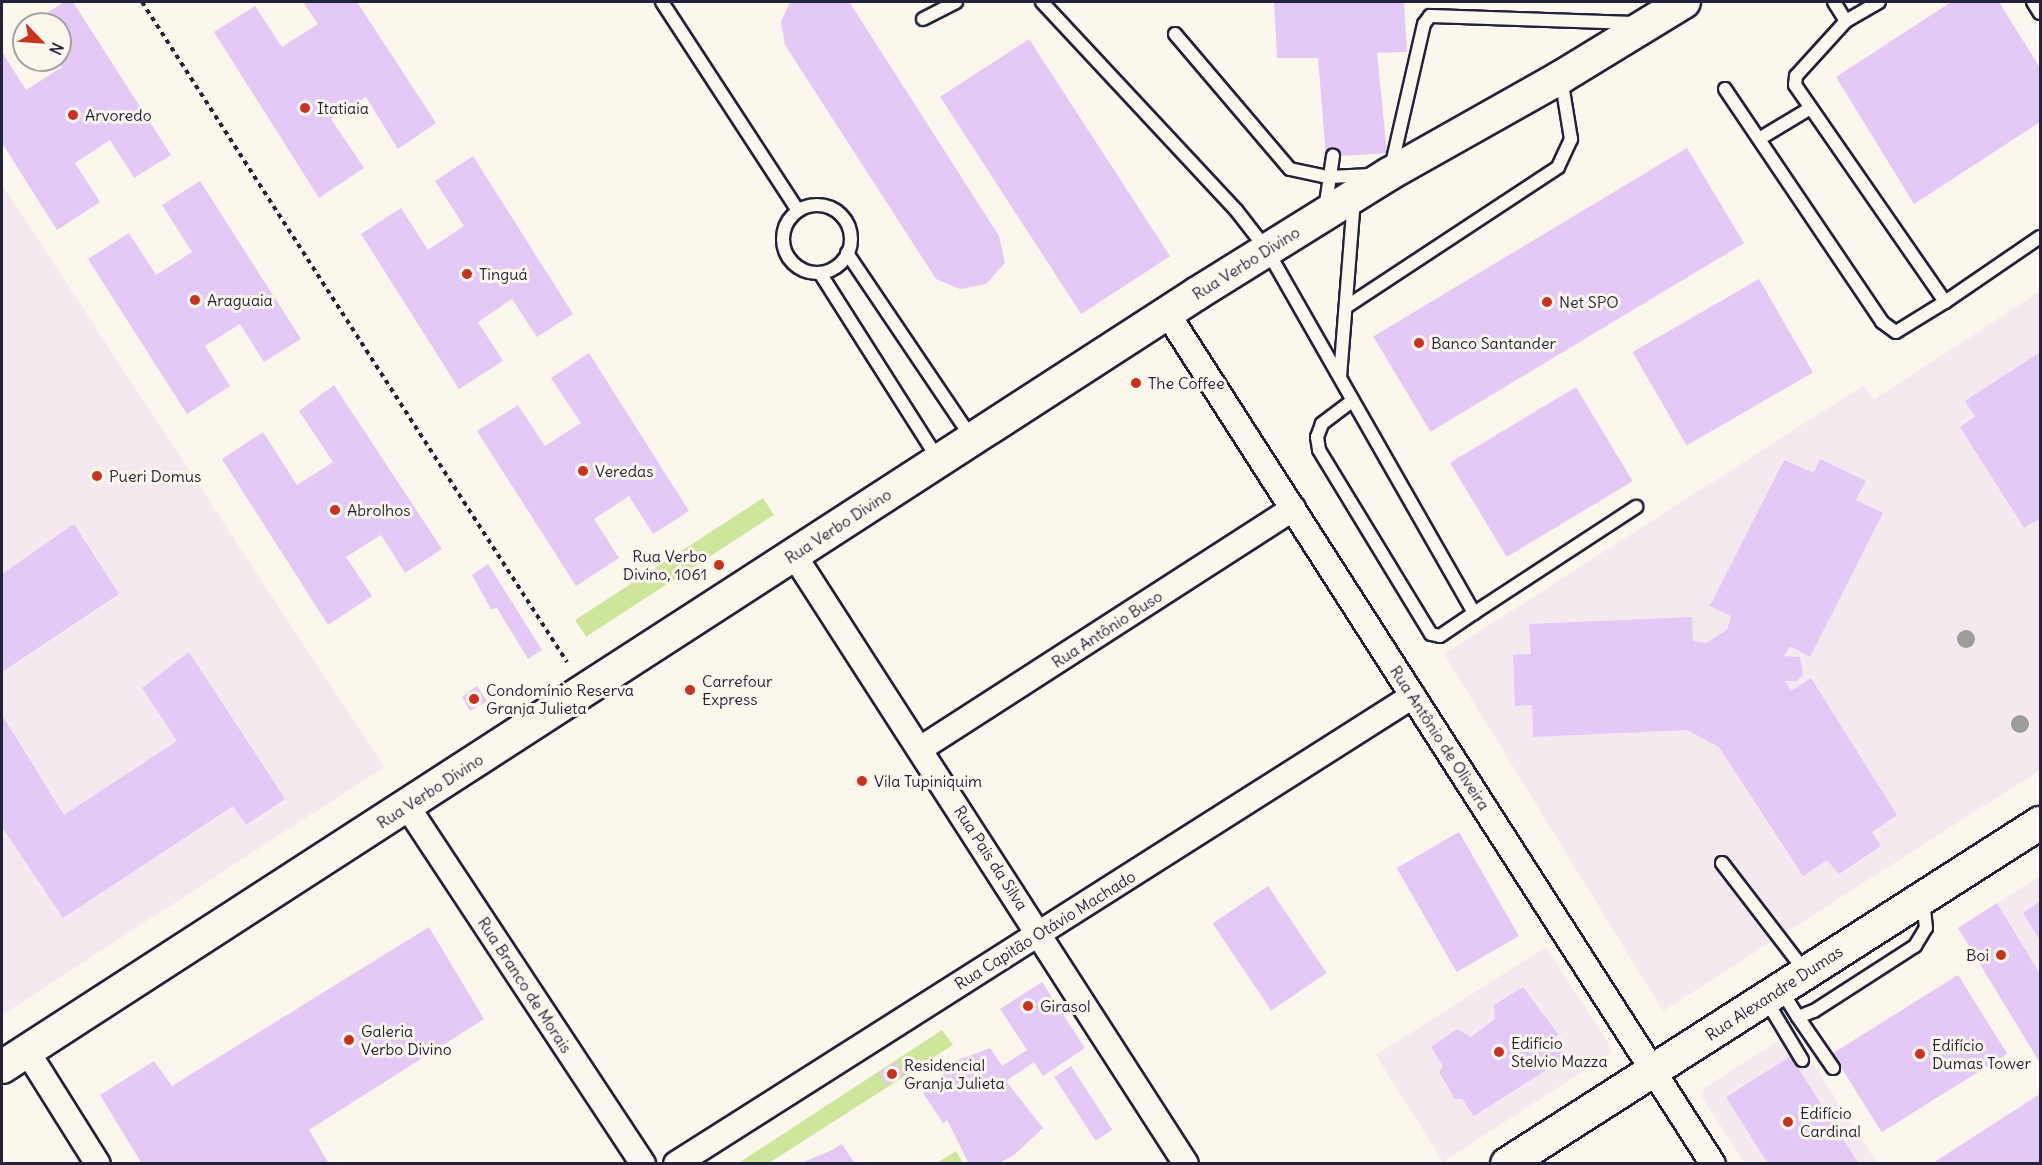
<!DOCTYPE html>
<html>
<head>
<meta charset="utf-8">
<style>
  body { margin:0 }
  #map { position:relative; width:2042px; height:1165px; overflow:hidden; background:#fbf7ec; font-family:Delius,sans-serif }
  div>[style] { position:absolute }
  .built>* { inset:0; background:#f4e9ef }
  .green>* { inset:0; background:#cde69c; transform-origin:0 0 }
  .building>* { inset:0; background:#e4c9f7; transform-origin:0 0 }
  .path>* { height:4px; margin-top:-2px; transform-origin:0; background:repeating-linear-gradient(90deg,#22223b 0 4.5px,transparent 0 9px) }
  .roads { filter:drop-shadow(2px 0 #22223b) drop-shadow(-2px 0 #22223b) drop-shadow(0 2px #22223b) drop-shadow(0 -2px #22223b) }
  .service>* { height:12px; margin:-6px; padding:0 6px; transform-origin:6px; border-radius:6px; background:#fbf7ec }
  .service>.ring { margin:-6px; padding:0; box-sizing:content-box; background:none; border:12px solid #fbf7ec; border-radius:50% }
  .minor>* { height:24px; margin:-12px; padding:0 12px; transform-origin:12px; border-radius:12px; background:#fbf7ec }
  .tertiary>* { height:32px; margin:-16px; padding:0 16px; transform-origin:16px; border-radius:16px; background:#fbf7ec }
  .trees>* { width:18px; height:18px; margin:-9px; border-radius:50%; background:#9b9d98 }
  .dots>* { width:16px; height:16px; translate:-50% -50%; box-sizing:border-box; border:3px solid #fbf7ec; border-radius:50% }
  span { translate:-50% -50%; white-space:nowrap; text-align:center; line-height:1.15; -webkit-text-stroke:6px #fbf7ec; paint-order:stroke }
  .poi-label { font-size:16px; color:#22223b }
  .left { translate:0 -50%; text-align:left }
  .right { translate:-100% -50%; text-align:right }
  .street-label { font-size:16px; color:#22223b }
  .frame { position:absolute; inset:0; border:3px solid #22223b; pointer-events:none }
  .north { position:absolute; left:12px; top:12px; width:60px; height:60px; box-sizing:border-box; background:#fbf7ec; border:2px solid #a4a2a5; border-radius:50%; rotate:115deg; font-size:16px; font-weight:700; line-height:24px; text-align:center; color:#22223b }
  .north::after { content:''; display:block; margin:auto; width:21px; height:27px; background:#c8321e; clip-path:polygon(50% 0,100% 100%,50% 72%,0 100%) }
</style>
</head>
<body>
<div id="map">
  <div class="built">
    <div style="clip-path:polygon(2px 185px,384px 767px,2px 1015px)"></div>
    <div style="clip-path:polygon(2040px 291px,2040px 770px,1663px 1011px,1444px 654px,1864px 385px,1874px 400px)"></div>
    <div style="clip-path:polygon(2040px 876px,2040px 974px,1997px 903px)"></div>
    <div style="clip-path:polygon(1546px 947px,1608px 1042px,1611px 1053px,1443px 1162px,1376px 1055px)"></div>
    <div style="clip-path:polygon(1793px 1032px,1877px 1163px,1745px 1163px,1702px 1097px,1704px 1088px)"></div>
  </div>
  <div class="green">
    <div style="left:763px;top:498px;width:20px;height:224px;rotate:57deg"></div>
    <div style="clip-path:polygon(942px 1030px,953px 1045px,769px 1163px,737px 1164px)"></div>
    <div style="clip-path:polygon(956px 1151px,963px 1163px,937px 1163px)"></div>
  </div>
  <div class="building">
    <div style="clip-path:polygon(64px 2px,73px 2px,171px 155px,134px 178px,110px 140px,75px 163px,100px 202px,57px 230px,2px 143px,2px 52px,26px 90px,62px 67px,57px 60px,60px 24px,33px 22px)"></div>
    <div style="clip-path:polygon(303px 2px,357px 2px,436px 123px,398px 149px,366px 97px,331px 119px,364px 168px,319px 198px,214px 32px,255px 6px,282px 47px,318px 24px)"></div>
    <div style="clip-path:polygon(790px 2px,850px 3px,999px 236px,1005px 263px,986px 284px,960px 289px,936px 279px,785px 45px,781px 22px)"></div>
    <div style="clip-path:polygon(1274px 2px,1404px 2px,1407px 52px,1377px 53px,1387px 153px,1326px 157px,1318px 58px,1277px 58px)"></div>
    <div style="clip-path:polygon(1951px 2px,1999px 2px,2040px 68px,2040px 122px,1914px 204px,1836px 77px)"></div>
    <div style="left:1029px;top:39px;width:259px;height:106px;rotate:57deg"></div>
    <div style="left:1687px;top:148px;width:111px;height:366px;rotate:59deg"></div>
    <div style="clip-path:polygon(473px 156px,573px 314px,537px 337px,512px 299px,478px 322px,503px 361px,459px 389px,361px 234px,401px 208px,428px 250px,464px 226px,435px 181px)"></div>
    <div style="clip-path:polygon(200px 181px,301px 339px,264px 362px,240px 324px,205px 346px,230px 386px,187px 414px,88px 259px,129px 233px,156px 275px,192px 252px,162px 205px)"></div>
    <div style="left:1759px;top:279px;width:108px;height:146px;rotate:60deg"></div>
    <div style="clip-path:polygon(2040px 352px,2040px 521px,2039px 519px,2024px 528px,1960px 427px,1975px 417px,1965px 401px)"></div>
    <div style="clip-path:polygon(589px 353px,689px 511px,653px 534px,629px 496px,594px 519px,619px 558px,576px 586px,477px 431px,518px 405px,545px 446px,581px 423px,551px 378px)"></div>
    <div style="clip-path:polygon(334px 385px,442px 549px,405px 573px,381px 535px,346px 557px,372px 596px,328px 625px,222px 459px,263px 432px,297px 485px,333px 462px,299px 411px)"></div>
    <div style="left:1576px;top:387px;width:110px;height:147px;rotate:59deg"></div>
    <div style="clip-path:polygon(1820px 459px,1866px 481px,1856px 500px,1883px 513px,1810px 657px,1790px 646px,1784px 656px,1800px 657px,1803px 675px,1797px 681px,1785px 681px,1791px 691px,1811px 678px,1897px 815px,1872px 832px,1881px 846px,1839px 874px,1827px 860px,1803px 876px,1719px 747px,1687px 730px,1533px 737px,1532px 705px,1515px 706px,1513px 655px,1531px 654px,1529px 624px,1692px 617px,1693px 641px,1706px 643px,1727px 630px,1731px 616px,1710px 606px,1784px 460px,1814px 473px)"></div>
    <div style="clip-path:polygon(74px 524px,119px 594px,2px 672px,2px 574px)"></div>
    <div style="clip-path:polygon(488px 564px,542px 650px,528px 659px,497px 608px,491px 609px,472px 575px)"></div>
    <div style="clip-path:polygon(189px 652px,285px 799px,246px 825px,233px 806px,63px 918px,2px 827px,2px 715px,64px 815px,177px 741px,142px 688px)"></div>
    <div style="clip-path:polygon(477px 686px,487px 701px,470px 711px,462px 697px)"></div>
    <div style="left:1459px;top:832px;width:120px;height:72px;rotate:60deg"></div>
    <div style="left:1268px;top:886px;width:105px;height:67px;rotate:56deg"></div>
    <div style="clip-path:polygon(2040px 901px,2040px 941px,2023px 913px)"></div>
    <div style="clip-path:polygon(1997px 903px,2040px 974px,2040px 1063px,1958px 928px)"></div>
    <div style="clip-path:polygon(429px 927px,484px 1019px,309px 1130px,329px 1164px,142px 1164px,100px 1095px,154px 1061px,172px 1086px)"></div>
    <div style="left:1958px;top:975px;width:93px;height:148px;rotate:58deg"></div>
    <div style="clip-path:polygon(1042px 982px,1085px 1048px,1043px 1076px,1034px 1062px,1006px 1081px,1043px 1128px,1014px 1155px,997px 1164px,969px 1164px,947px 1120px,943px 1123px,923px 1093px,958px 1060px,990px 1048px,1002px 1066px,1027px 1050px,1000px 1009px)"></div>
    <div style="clip-path:polygon(1523px 987px,1558px 1034px,1555px 1039px,1567px 1057px,1474px 1116px,1462px 1099px,1455px 1099px,1439px 1072px,1443px 1066px,1431px 1047px,1457px 1029px,1471px 1037px,1495px 1019px,1494px 1005px)"></div>
    <div style="clip-path:polygon(1791px 1056px,1805px 1079px,1859px 1164px,1768px 1164px,1726px 1097px)"></div>
    <div style="left:896px;top:1062px;width:15px;height:20px;rotate:58deg"></div>
    <div style="left:1071px;top:1066px;width:76px;height:20px;rotate:57deg"></div>
    <div style="clip-path:polygon(2040px 1094px,2040px 1164px,1937px 1164px,1936px 1161px)"></div>
    <div style="clip-path:polygon(842px 1144px,855px 1164px,798px 1164px,830px 1151px)"></div>
  </div>
  <div class="path">
    <div style="left:142px;top:2px;width:785px;rotate:57.22deg"></div>
  </div>
  <div class="roads">
    <div class="service">
      <div style="left:662px;top:2px;width:249px;rotate:56.9deg"></div>
      <div style="left:1042px;top:2px;width:284px;rotate:47deg"></div>
      <div style="left:1236px;top:210px;width:51px;rotate:52.2deg"></div>
      <div style="left:1267px;top:250px;width:418px;rotate:60.3deg"></div>
      <div style="left:1474px;top:613px;width:194px;rotate:-33.2deg"></div>
      <div style="left:1834px;top:2px;width:22px;rotate:58deg"></div>
      <div style="left:1846px;top:21px;width:38px;rotate:-30deg"></div>
      <div style="left:2033px;top:2px;width:13px;rotate:58deg"></div>
      <div style="left:923px;top:19px;width:37px;rotate:-27deg"></div>
      <div style="left:1846px;top:21px;width:74px;rotate:132.3deg"></div>
      <div style="left:1796px;top:76px;width:9px;rotate:96deg"></div>
      <div style="left:1795px;top:85px;width:264px;rotate:55.3deg"></div>
      <div style="left:1945px;top:302px;width:115px;rotate:-34.4deg"></div>
      <div style="left:1175px;top:34px;width:177px;rotate:49.6deg"></div>
      <div style="left:1290px;top:169px;width:40px;rotate:12deg"></div>
      <div style="left:1329px;top:177px;width:43px;rotate:-2.7deg"></div>
      <div style="left:1725px;top:89px;width:281px;rotate:56deg"></div>
      <div style="left:1882px;top:322px;width:17px;rotate:36deg"></div>
      <div style="left:1896px;top:332px;width:57px;rotate:-31.5deg"></div>
      <div style="left:1759px;top:139px;width:58px;rotate:-31deg"></div>
      <div style="left:1391px;top:168px;width:148px;rotate:-77.1deg"></div>
      <div style="left:1424px;top:24px;width:10px;rotate:-53deg"></div>
      <div style="left:1430px;top:16px;width:205px;rotate:2deg"></div>
      <div class="ring" style="left:783px;top:205px;width:56px;height:56px"></div>
      <div style="left:1325px;top:210px;width:55px;rotate:-81.6deg"></div>
      <div style="left:847px;top:253px;width:223px;rotate:56deg"></div>
      <div style="left:820px;top:273px;width:220px;rotate:57.6deg"></div>
      <div style="left:1346px;top:307px;width:254px;rotate:-33.4deg"></div>
      <div style="left:1558px;top:167px;width:31px;rotate:-65deg"></div>
      <div style="left:1571px;top:139px;width:62px;rotate:-99.3deg"></div>
      <div style="left:1340px;top:377px;width:179px;rotate:-85.5deg"></div>
      <div style="left:1352px;top:401px;width:38px;rotate:143deg"></div>
      <div style="left:1322px;top:424px;width:14px;rotate:111deg"></div>
      <div style="left:1317px;top:437px;width:13px;rotate:81deg"></div>
      <div style="left:1319px;top:450px;width:215px;rotate:58.7deg"></div>
      <div style="left:1431px;top:634px;width:9px;rotate:13deg"></div>
      <div style="left:1440px;top:636px;width:41px;rotate:-34.1deg"></div>
      <div style="left:1722px;top:863px;width:136px;rotate:52.5deg"></div>
      <div style="left:1781px;top:990px;width:32px;rotate:58deg"></div>
      <div style="left:1798px;top:1017px;width:17px;rotate:-21deg"></div>
      <div style="left:1814px;top:1011px;width:120px;rotate:-32.8deg"></div>
      <div style="left:1915px;top:946px;width:21px;rotate:-59deg"></div>
      <div style="left:1926px;top:928px;width:27px;rotate:-96deg"></div>
      <div style="left:1766px;top:1000px;width:70px;rotate:59deg"></div>
      <div style="left:1798px;top:1017px;width:62px;rotate:55.5deg"></div>
    </div>
    <div class="minor">
      <div style="left:1167px;top:313px;width:1011px;rotate:57.32deg"></div>
      <div style="left:794px;top:555px;width:724px;rotate:57.23deg"></div>
      <div style="left:920px;top:749px;width:444px;rotate:-32.8deg"></div>
      <div style="left:407px;top:806px;width:429px;rotate:56.6deg"></div>
      <div style="left:27px;top:1051px;width:133px;rotate:57.9deg"></div>
      <div style="left:676px;top:1164px;width:873px;rotate:-32.42deg"></div>
    </div>
    <div class="tertiary">
      <div style="left:2px;top:1067px;width:1425px;rotate:-32.91deg"></div>
      <div style="left:1198px;top:293px;width:225px;rotate:-31.9deg"></div>
      <div style="left:1389px;top:174px;width:197px;rotate:-29.4deg"></div>
      <div style="left:1561px;top:77px;width:144px;rotate:-31.4deg"></div>
      <div style="left:1507px;top:1164px;width:633px;rotate:-32.61deg"></div>
    </div>
  </div>
  <div class="trees">
    <div style="left:1966px;top:639px"></div>
    <div style="left:2020px;top:724px"></div>
  </div>
  <div class="dots">
    <div style="left:305px;top:108px;background:#c8321e"></div>
    <div style="left:73px;top:115px;background:#c8321e"></div>
    <div style="left:467px;top:274px;background:#c8321e"></div>
    <div style="left:195px;top:300px;background:#c8321e"></div>
    <div style="left:1547px;top:302px;background:#c8321e"></div>
    <div style="left:1419px;top:343px;background:#c8321e"></div>
    <div style="left:1136px;top:383px;background:#c8321e"></div>
    <div style="left:583px;top:471px;background:#c8321e"></div>
    <div style="left:97px;top:476px;background:#c8321e"></div>
    <div style="left:335px;top:510px;background:#c8321e"></div>
    <div style="left:719px;top:565px;background:#c8321e"></div>
    <div style="left:690px;top:690px;background:#c8321e"></div>
    <div style="left:474px;top:699px;background:#c8321e"></div>
    <div style="left:862px;top:781px;background:#c8321e"></div>
    <div style="left:2001px;top:955px;background:#c8321e"></div>
    <div style="left:1028px;top:1006px;background:#c8321e"></div>
    <div style="left:349px;top:1040px;background:#c8321e"></div>
    <div style="left:1499px;top:1052px;background:#c8321e"></div>
    <div style="left:1920px;top:1054px;background:#c8321e"></div>
    <div style="left:892px;top:1074px;background:#c8321e"></div>
    <div style="left:1788px;top:1122px;background:#c8321e"></div>
  </div>
  <div class="poi-label">
    <span class="left" style="left:317px;top:108px">Itatiaia</span>
    <span class="left" style="left:85px;top:115px">Arvoredo</span>
    <span class="left" style="left:479px;top:274px">Tinguá</span>
    <span class="left" style="left:207px;top:300px">Araguaia</span>
    <span class="left" style="left:1559px;top:302px">Net SPO</span>
    <span class="left" style="left:1431px;top:343px">Banco Santander</span>
    <span class="left" style="left:1148px;top:383px">The Coffee</span>
    <span class="left" style="left:595px;top:471px">Veredas</span>
    <span class="left" style="left:109px;top:476px">Pueri Domus</span>
    <span class="left" style="left:347px;top:510px">Abrolhos</span>
    <span class="right" style="left:707px;top:565px">Rua Verbo<br>Divino, 1061</span>
    <span class="left" style="left:702px;top:690px">Carrefour<br>Express</span>
    <span class="left" style="left:486px;top:699px">Condomínio Reserva<br>Granja Julieta</span>
    <span class="left" style="left:874px;top:781px">Vila Tupiniquim</span>
    <span class="right" style="left:1989px;top:955px">Boi</span>
    <span class="left" style="left:1040px;top:1006px">Girasol</span>
    <span class="left" style="left:361px;top:1040px">Galeria<br>Verbo Divino</span>
    <span class="left" style="left:1511px;top:1052px">Edifício<br>Stelvio Mazza</span>
    <span class="left" style="left:1932px;top:1054px">Edifício<br>Dumas Tower</span>
    <span class="left" style="left:904px;top:1074px">Residencial<br>Granja Julieta</span>
    <span class="left" style="left:1800px;top:1122px">Edifício<br>Cardinal</span>
  </div>
  <div class="street-label">
    <span style="left:1246px;top:263px;rotate:-32deg">Rua Verbo Divino</span>
    <span style="left:838px;top:526px;rotate:-33deg">Rua Verbo Divino</span>
    <span style="left:1107px;top:629px;rotate:-33deg">Rua Antônio Buso</span>
    <span style="left:1440px;top:738px;rotate:57deg">Rua Antônio de Oliveira</span>
    <span style="left:430px;top:791px;rotate:-33deg">Rua Verbo Divino</span>
    <span style="left:991px;top:858px;rotate:57deg">Rua Pais da Silva</span>
    <span style="left:1045px;top:930px;rotate:-32deg">Rua Capitão Otávio Machado</span>
    <span style="left:525px;top:985px;rotate:57deg">Rua Branco de Morais</span>
    <span style="left:1774px;top:993px;rotate:-33deg">Rua Alexandre Dumas</span>
  </div>
  <div class="frame"></div>
  <div class="north">N</div>
</div>
</body>
</html>
